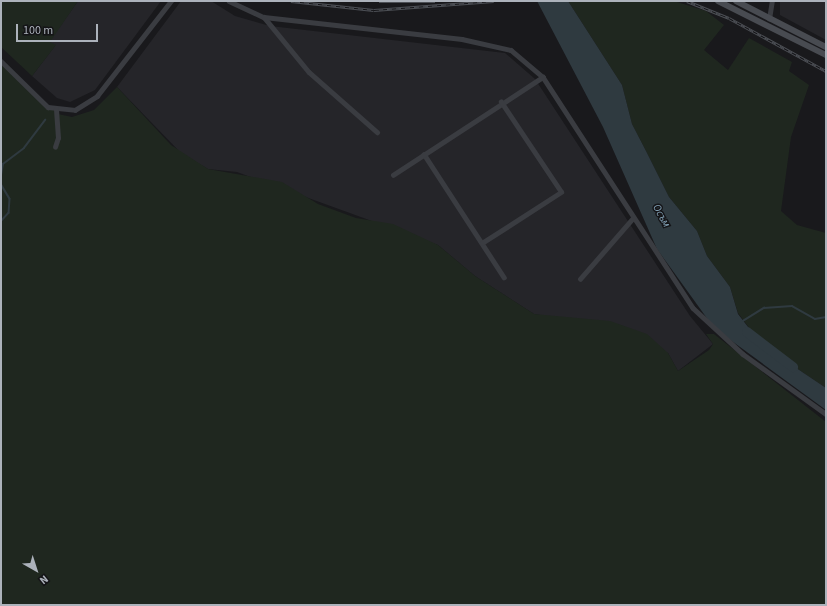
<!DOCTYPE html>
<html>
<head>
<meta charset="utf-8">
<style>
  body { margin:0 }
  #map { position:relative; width:827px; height:606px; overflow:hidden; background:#19191c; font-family:"Source Sans 3",sans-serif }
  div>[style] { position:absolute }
  .built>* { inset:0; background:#252529 }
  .green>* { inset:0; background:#1f271f }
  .water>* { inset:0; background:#2f3a40 }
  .stream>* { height:1.5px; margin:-0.75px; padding:0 0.75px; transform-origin:0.75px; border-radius:0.75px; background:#2f3a40 }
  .river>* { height:10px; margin:-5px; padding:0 5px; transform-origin:5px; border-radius:5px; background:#2f3a40 }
  .street>* { height:4.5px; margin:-2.25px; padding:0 2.25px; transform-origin:2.25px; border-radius:2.25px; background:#3a3c41 }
  .secondary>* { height:6px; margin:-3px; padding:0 3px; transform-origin:3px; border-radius:3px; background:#484b51 }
  .rail>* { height:3px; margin-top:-1.5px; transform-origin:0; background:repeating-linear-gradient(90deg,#141417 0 4.5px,#4d5056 0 9px); box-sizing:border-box; border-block:1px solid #4d5056 }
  span { translate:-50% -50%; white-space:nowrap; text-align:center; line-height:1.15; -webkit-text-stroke:3px #141417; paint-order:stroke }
  .water-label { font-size:11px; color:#83a2b6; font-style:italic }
  .frame { position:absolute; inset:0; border:2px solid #acb2bb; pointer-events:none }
  .north { position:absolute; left:16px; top:550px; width:40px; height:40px; -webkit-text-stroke:3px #141417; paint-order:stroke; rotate:141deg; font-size:11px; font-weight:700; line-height:16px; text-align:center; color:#acb2bb }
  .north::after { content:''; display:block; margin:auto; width:14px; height:18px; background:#acb2bb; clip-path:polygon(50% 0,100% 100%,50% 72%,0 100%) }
  .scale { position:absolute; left:16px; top:24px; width:82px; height:18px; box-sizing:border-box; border:2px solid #acb2bb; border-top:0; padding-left:5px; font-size:12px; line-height:14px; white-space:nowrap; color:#acb2bb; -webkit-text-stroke:3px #141417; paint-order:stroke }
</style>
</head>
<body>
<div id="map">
  <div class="built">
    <div style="clip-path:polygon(78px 1px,161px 1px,95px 90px,70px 102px,57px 98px,32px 76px,55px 46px,49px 42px)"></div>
    <div style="clip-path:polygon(181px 1px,211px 1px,235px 16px,270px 26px,505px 53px,535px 79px,690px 316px,713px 344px,678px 371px,668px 353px,565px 319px,534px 314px,475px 276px,438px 245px,237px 172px,208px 169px,181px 153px,117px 87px)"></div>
    <div style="clip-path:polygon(780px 1px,826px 1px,826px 40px,780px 15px)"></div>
  </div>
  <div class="green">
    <div style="clip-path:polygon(1px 1px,78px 1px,50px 42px,56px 45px,32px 76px,1px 47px)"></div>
    <div style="clip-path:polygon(568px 1px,674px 1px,706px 11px,724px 25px,704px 50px,728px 70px,749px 38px,792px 62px,789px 71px,809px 85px,791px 137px,781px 211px,797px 225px,826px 233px,826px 388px,762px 345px,738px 313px,730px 287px,707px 256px,697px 231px,669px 197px,646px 151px,632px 124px,622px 85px)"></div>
    <div style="clip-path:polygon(1px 64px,58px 114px,72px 117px,94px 110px,117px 87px,171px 145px,208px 169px,282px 182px,318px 204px,356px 218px,393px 224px,438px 245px,475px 276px,534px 314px,610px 321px,647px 334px,668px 353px,678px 371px,709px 350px,713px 344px,706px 334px,714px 334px,826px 422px,826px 605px,1px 605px)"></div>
  </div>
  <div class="water">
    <div style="clip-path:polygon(537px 1px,568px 1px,622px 85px,632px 124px,646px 151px,669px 197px,697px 231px,707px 256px,730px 287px,738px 314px,762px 345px,826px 388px,826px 410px,714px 328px,657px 249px,603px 127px)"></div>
  </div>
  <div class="stream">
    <div style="left:1px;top:175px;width:11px;rotate:-80deg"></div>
    <div style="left:3px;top:164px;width:26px;rotate:-37deg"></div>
    <div style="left:24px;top:148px;width:35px;rotate:-53deg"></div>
    <div style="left:1px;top:184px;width:17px;rotate:59deg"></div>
    <div style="left:10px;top:199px;width:14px;rotate:94deg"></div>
    <div style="left:9px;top:213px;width:12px;rotate:132deg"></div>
    <div style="left:743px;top:321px;width:25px;rotate:-32deg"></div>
    <div style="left:764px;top:308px;width:28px;rotate:-4deg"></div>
    <div style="left:792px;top:306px;width:26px;rotate:29deg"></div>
    <div style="left:815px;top:319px;width:11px;rotate:-10deg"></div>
  </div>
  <div class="river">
    <div style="left:747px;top:332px;width:58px;rotate:37.3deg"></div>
  </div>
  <div class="street">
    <div style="left:229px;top:1px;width:38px;rotate:25deg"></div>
    <div style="left:264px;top:17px;width:199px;rotate:6.3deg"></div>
    <div style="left:462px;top:39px;width:50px;rotate:12.7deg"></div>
    <div style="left:511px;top:50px;width:42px;rotate:40.2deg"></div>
    <div style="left:543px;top:77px;width:275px;rotate:57deg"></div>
    <div style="left:693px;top:308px;width:68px;rotate:42.6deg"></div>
    <div style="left:743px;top:354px;width:102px;rotate:35.9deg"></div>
    <div style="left:264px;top:17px;width:71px;rotate:50.7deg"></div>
    <div style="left:309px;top:72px;width:91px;rotate:41.4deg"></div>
    <div style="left:769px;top:19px;width:18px;rotate:-81deg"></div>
    <div style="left:1px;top:61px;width:66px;rotate:44.4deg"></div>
    <div style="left:48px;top:107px;width:27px;rotate:6deg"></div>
    <div style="left:75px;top:110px;width:26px;rotate:-32deg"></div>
    <div style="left:97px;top:96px;width:120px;rotate:-52.1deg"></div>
    <div style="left:55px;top:147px;width:9px;rotate:-72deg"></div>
    <div style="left:58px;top:138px;width:29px;rotate:-94deg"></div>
    <div style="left:424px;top:154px;width:147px;rotate:57deg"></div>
    <div style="left:393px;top:175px;width:179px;rotate:-33.2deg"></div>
    <div style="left:482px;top:243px;width:94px;rotate:-32.8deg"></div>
    <div style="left:561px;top:192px;width:108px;rotate:-123.7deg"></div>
    <div style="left:580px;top:279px;width:81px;rotate:-49deg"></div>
  </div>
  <div class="secondary">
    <div style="left:718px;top:1px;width:121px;rotate:26.6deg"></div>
    <div style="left:736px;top:1px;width:101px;rotate:27.1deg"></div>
  </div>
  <div class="rail">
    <div style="left:291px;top:1px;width:83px;rotate:6.2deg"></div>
    <div style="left:374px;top:10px;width:120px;rotate:-4.3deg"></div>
    <div style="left:379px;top:1px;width:56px"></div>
    <div style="left:687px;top:1px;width:45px;rotate:22deg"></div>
    <div style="left:729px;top:18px;width:111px;rotate:28.7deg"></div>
  </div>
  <div class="water-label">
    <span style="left:661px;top:216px;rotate:61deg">Осъм</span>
  </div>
  <div class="frame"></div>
  <div class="north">N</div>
  <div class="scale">100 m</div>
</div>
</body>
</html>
